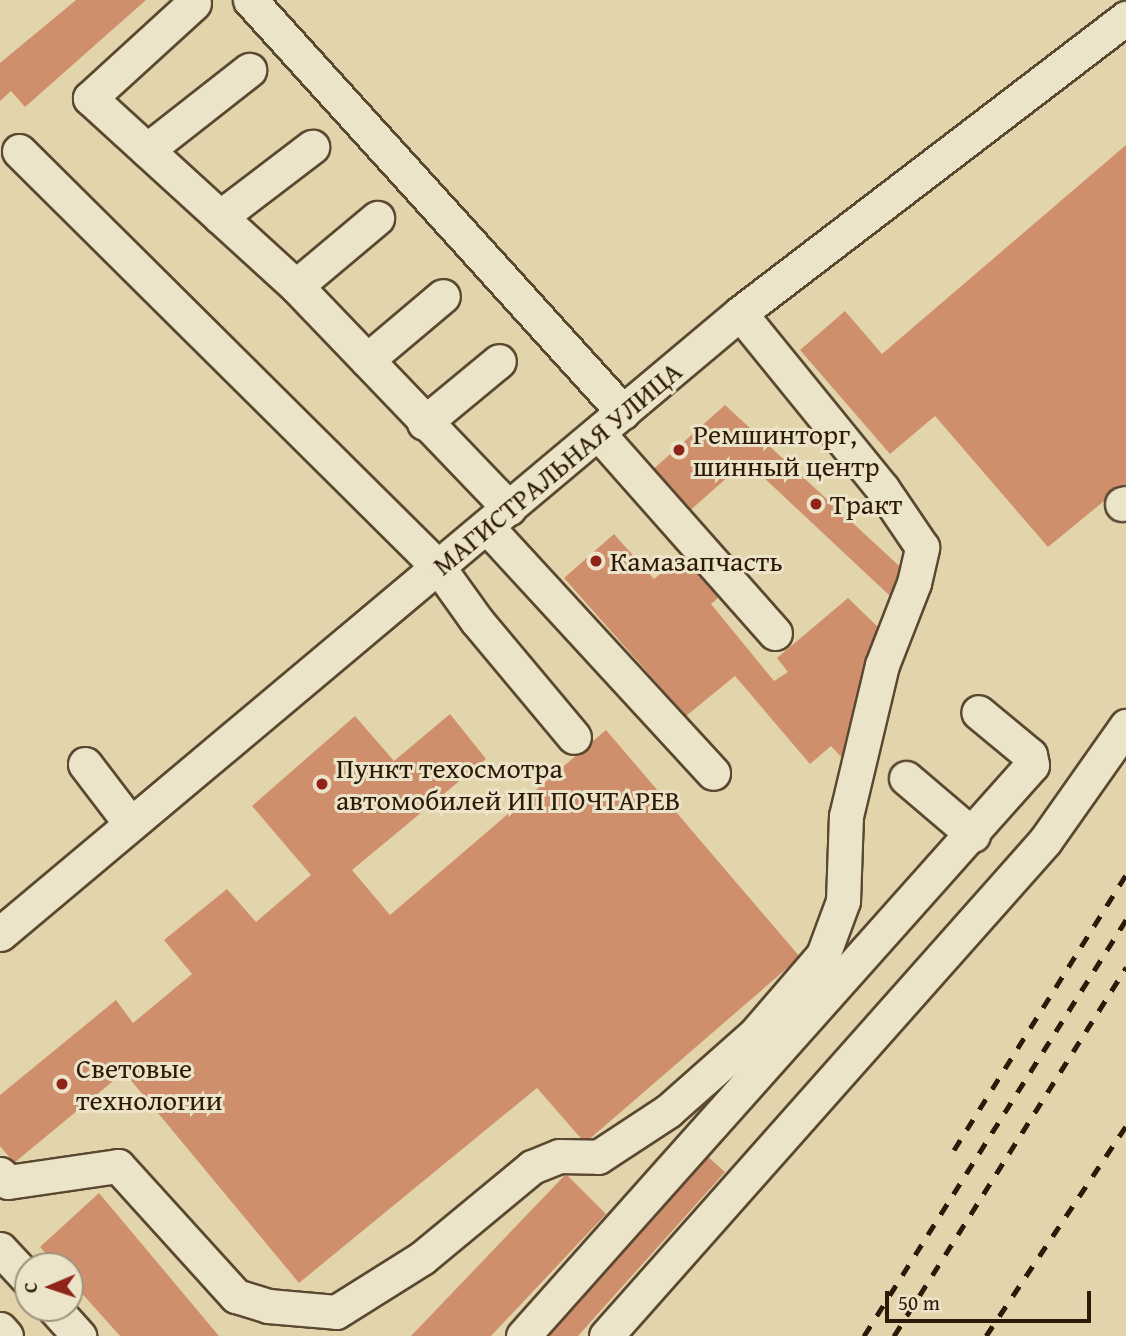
<!DOCTYPE html>
<html>
<head>
<meta charset="utf-8">
<style>
  body { margin:0 }
  #map { position:relative; width:1126px; height:1336px; overflow:hidden; background:#e2d5ac; font-family:"Gentium Book Plus",serif }
  div>[style] { position:absolute }
  .building>* { inset:0; background:#d08f6c }
  .roads { filter:drop-shadow(2px 0 #5a4831) drop-shadow(-2px 0 #5a4831) drop-shadow(0 2px #5a4831) drop-shadow(0 -2px #5a4831) }
  .minor>* { height:33px; margin:-16.5px; padding:0 16.5px; transform-origin:16.5px; border-radius:16.5px; background:#ece4c9 }
  .rail>* { height:5px; margin-top:-2.5px; transform-origin:0; background:repeating-linear-gradient(90deg,#2d1908 0 12px,transparent 0 24px) }
  .dots>* { width:19px; height:19px; translate:-50% -50%; box-sizing:border-box; border:4px solid #ece4c9; border-radius:50% }
  span { translate:-50% -50%; white-space:nowrap; text-align:center; line-height:1.15; -webkit-text-stroke:6px #ece4c9; paint-order:stroke }
  .poi-label { font-size:28px; color:#2d1908 }
  .left { translate:0 -50%; text-align:left }
  .street-label { font-size:28px; color:#2d1908 }
  .north { position:absolute; left:14px; top:1252px; width:70px; height:70px; box-sizing:border-box; background:#ece4c9; border:2px solid #a0937c; border-radius:50%; rotate:268deg; font-size:19px; font-weight:700; line-height:28px; text-align:center; color:#2d1908 }
  .north::after { content:''; display:block; margin:auto; width:24px; height:32px; background:#8f2418; clip-path:polygon(50% 0,100% 100%,50% 72%,0 100%) }
  .scale { position:absolute; left:885px; top:1291px; width:206px; height:32px; box-sizing:border-box; border:4px solid #2d1908; border-top:0; padding-left:9px; font-size:21px; line-height:24px; white-space:nowrap; color:#2d1908; -webkit-text-stroke:5px #ece4c9; paint-order:stroke }
</style>
</head>
<body>
<div id="map">
  <div class="building">
    <div style="clip-path:polygon(76px 0,146px 0,25px 107px,11px 91px,0 101px,0 63px)"></div>
    <div style="clip-path:polygon(1126px 145px,1126px 483px,1048px 547px,935px 416px,890px 454px,800px 350px,845px 311px,882px 354px)"></div>
    <div style="clip-path:polygon(725px 405px,909px 575px,889px 595px,746px 461px,686px 514px,649px 473px)"></div>
    <div style="clip-path:polygon(614px 534px,654px 579px,683px 555px,720px 596px,711px 604px,774px 681px,788px 672px,777px 658px,848px 598px,880px 629px,846px 762px,831px 746px,810px 764px,735px 676px,686px 716px,564px 578px)"></div>
    <div style="clip-path:polygon(450px 714px,486px 759px,352px 870px,390px 915px,606px 730px,800px 957px,585px 1143px,537px 1088px,299px 1283px,124px 1072px,14px 1163px,0 1146px,0 1095px,116px 1000px,133px 1023px,192px 974px,164px 940px,227px 889px,256px 922px,311px 875px,252px 806px,355px 716px,394px 761px)"></div>
    <div style="clip-path:polygon(705px 1154px,725px 1172px,578px 1336px,544px 1336px)"></div>
    <div style="clip-path:polygon(566px 1174px,606px 1214px,491px 1336px,411px 1336px)"></div>
    <div style="clip-path:polygon(99px 1193px,219px 1336px,120px 1336px,70px 1280px,70px 1266px,57px 1266px,40px 1247px)"></div>
  </div>
  <div class="roads">
    <div class="minor">
      <div style="left:250px;top:0;width:556px;rotate:47.84deg"></div>
      <div style="left:194px;top:3px;width:141px;rotate:137.6deg"></div>
      <div style="left:90px;top:98px;width:279px;rotate:42.4deg"></div>
      <div style="left:296px;top:286px;width:308px;rotate:46.2deg"></div>
      <div style="left:147px;top:150px;width:130px;rotate:-38.1deg"></div>
      <div style="left:19px;top:151px;width:592px;rotate:44.79deg"></div>
      <div style="left:439px;top:568px;width:65px;rotate:54.4deg"></div>
      <div style="left:477px;top:621px;width:151px;rotate:50.1deg"></div>
      <div style="left:220px;top:217px;width:116px;rotate:-37.3deg"></div>
      <div style="left:296px;top:286px;width:106px;rotate:-40deg"></div>
      <div style="left:367px;top:360px;width:99px;rotate:-40.1deg"></div>
      <div style="left:424px;top:423px;width:97px;rotate:-39.6deg"></div>
      <div style="left:598px;top:433px;width:267px;rotate:48.5deg"></div>
      <div style="left:1122px;top:504px;width:4px;rotate:-14deg"></div>
      <div style="left:487px;top:527px;width:334px;rotate:47.4deg"></div>
      <div style="left:85px;top:764px;width:74px;rotate:52.7deg"></div>
      <div style="left:906px;top:778px;width:88px;rotate:40.4deg"></div>
      <div style="left:0;top:934px;width:966px;rotate:-40deg"></div>
      <div style="left:740px;top:313px;width:486px;rotate:-37.4deg"></div>
      <div style="left:0;top:1174px;width:11px;rotate:45deg"></div>
      <div style="left:8px;top:1182px;width:111px;rotate:-8.3deg"></div>
      <div style="left:118px;top:1166px;width:176px;rotate:47.8deg"></div>
      <div style="left:236px;top:1296px;width:34px;rotate:17deg"></div>
      <div style="left:268px;top:1306px;width:68px;rotate:5deg"></div>
      <div style="left:336px;top:1312px;width:102px;rotate:-32.1deg"></div>
      <div style="left:422px;top:1258px;width:143px;rotate:-39.6deg"></div>
      <div style="left:532px;top:1167px;width:29px;rotate:-22deg"></div>
      <div style="left:559px;top:1156px;width:39px;rotate:1deg"></div>
      <div style="left:598px;top:1157px;width:84px;rotate:-33.3deg"></div>
      <div style="left:668px;top:1111px;width:116px;rotate:-41.5deg"></div>
      <div style="left:755px;top:1034px;width:104px;rotate:-49.3deg"></div>
      <div style="left:823px;top:955px;width:58px;rotate:-69.7deg"></div>
      <div style="left:843px;top:901px;width:85px;rotate:-88deg"></div>
      <div style="left:846px;top:816px;width:155px;rotate:-76.6deg"></div>
      <div style="left:882px;top:665px;width:88px;rotate:-68.7deg"></div>
      <div style="left:914px;top:583px;width:37px;rotate:-77deg"></div>
      <div style="left:922px;top:547px;width:71px;rotate:-124.1deg"></div>
      <div style="left:882px;top:488px;width:225px;rotate:-129.1deg"></div>
      <div style="left:0;top:1249px;width:41px;rotate:47deg"></div>
      <div style="left:54px;top:1308px;width:38px;rotate:48deg"></div>
      <div style="left:0;top:1329px;width:9px;rotate:49deg"></div>
      <div style="left:523px;top:1336px;width:765px;rotate:-48.29deg"></div>
      <div style="left:1032px;top:765px;width:10px;rotate:-101deg"></div>
      <div style="left:1030px;top:755px;width:67px;rotate:-140.4deg"></div>
      <div style="left:606px;top:1336px;width:662px;rotate:-48.43deg"></div>
      <div style="left:1045px;top:841px;width:141px;rotate:-54.8deg"></div>
    </div>
  </div>
  <div class="rail">
    <div style="left:954px;top:1150px;width:324px;rotate:-58deg"></div>
    <div style="left:864px;top:1336px;width:492px;rotate:-57.8deg"></div>
    <div style="left:894px;top:1336px;width:436px;rotate:-57.8deg"></div>
    <div style="left:986px;top:1336px;width:252px;rotate:-56.3deg"></div>
  </div>
  <div class="dots">
    <div style="left:679px;top:450px;background:#8f2418"></div>
    <div style="left:816px;top:504px;background:#8f2418"></div>
    <div style="left:596px;top:561px;background:#8f2418"></div>
    <div style="left:322px;top:784px;background:#8f2418"></div>
    <div style="left:62px;top:1084px;background:#8f2418"></div>
  </div>
  <div class="poi-label">
    <span class="left" style="left:693px;top:450px">Ремшинторг,<br>шинный центр</span>
    <span class="left" style="left:830px;top:504px">Тракт</span>
    <span class="left" style="left:610px;top:561px">Камазапчасть</span>
    <span class="left" style="left:336px;top:784px">Пункт техосмотра<br>автомобилей ИП ПОЧТАРЕВ</span>
    <span class="left" style="left:76px;top:1084px">Световые<br>технологии</span>
  </div>
  <div class="street-label">
    <span style="left:557px;top:468px;rotate:-40deg">МАГИСТРАЛЬНАЯ УЛИЦА</span>
  </div>
  <div class="north">С</div>
  <div class="scale">50 m</div>
</div>
</body>
</html>
